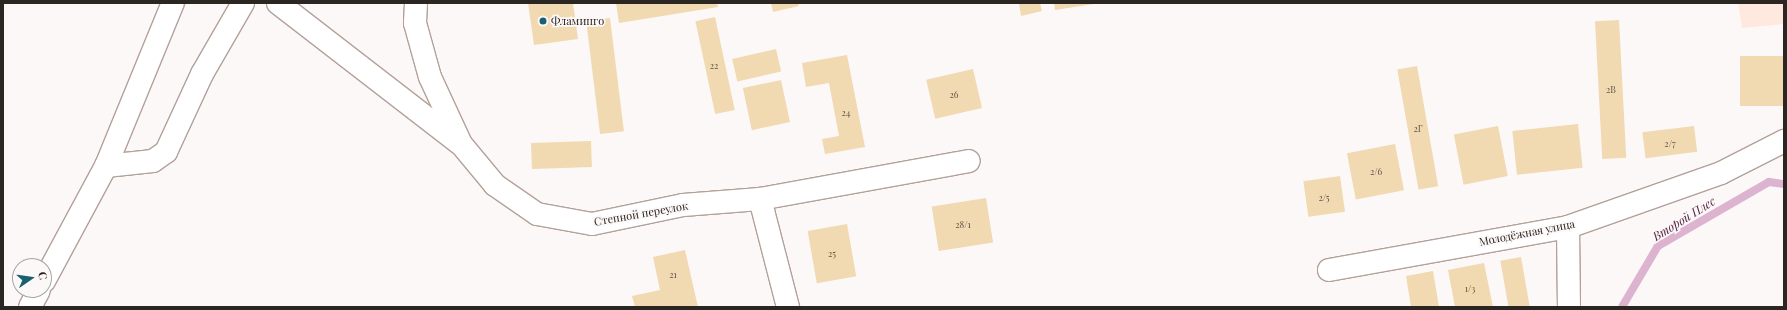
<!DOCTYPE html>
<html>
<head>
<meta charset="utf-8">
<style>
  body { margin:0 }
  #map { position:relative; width:1787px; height:310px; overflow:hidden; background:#fcf8f7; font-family:"Playfair Display",serif }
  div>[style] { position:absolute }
  .built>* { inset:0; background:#ffe9df }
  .stream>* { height:8px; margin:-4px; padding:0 4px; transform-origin:4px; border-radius:4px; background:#ddb4d0 }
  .building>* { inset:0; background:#f1d9b1; transform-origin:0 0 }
  .roads { filter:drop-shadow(1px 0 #b3a199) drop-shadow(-1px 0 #b3a199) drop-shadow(0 1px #b3a199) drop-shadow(0 -1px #b3a199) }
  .minor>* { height:22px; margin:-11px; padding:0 11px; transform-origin:11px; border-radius:11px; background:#fff }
  .dots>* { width:11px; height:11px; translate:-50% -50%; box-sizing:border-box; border:2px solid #fcf8f7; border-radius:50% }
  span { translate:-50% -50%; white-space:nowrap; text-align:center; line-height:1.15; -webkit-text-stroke:3.5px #fcf8f7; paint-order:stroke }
  .number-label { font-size:9px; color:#5d5346 }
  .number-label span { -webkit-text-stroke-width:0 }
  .poi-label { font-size:11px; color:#2c2622 }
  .left { translate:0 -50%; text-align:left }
  .street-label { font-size:11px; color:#2c2622 }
  .water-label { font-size:12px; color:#4e1e43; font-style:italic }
  .frame { position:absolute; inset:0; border:4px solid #2c2622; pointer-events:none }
  .north { position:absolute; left:12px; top:258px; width:40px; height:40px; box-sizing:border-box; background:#fcf8f7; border:1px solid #a9a4a2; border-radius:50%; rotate:77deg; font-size:11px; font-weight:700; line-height:16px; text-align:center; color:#2c2622 }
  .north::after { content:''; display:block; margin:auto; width:14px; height:18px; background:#196070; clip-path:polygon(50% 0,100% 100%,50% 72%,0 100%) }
</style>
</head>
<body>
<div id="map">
  <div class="built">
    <div style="clip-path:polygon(1738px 3px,1784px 3px,1784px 24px,1742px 28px)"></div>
  </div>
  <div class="stream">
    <div style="left:1622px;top:307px;width:71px;rotate:-59.5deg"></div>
    <div style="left:1658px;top:246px;width:128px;rotate:-30deg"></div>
    <div style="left:1769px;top:182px;width:15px;rotate:8deg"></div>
  </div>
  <div class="building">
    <div style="clip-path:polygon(528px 3px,573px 3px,578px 39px,534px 45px)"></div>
    <div style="clip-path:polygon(616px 3px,717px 3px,718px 7px,619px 23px)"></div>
    <div style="clip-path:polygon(771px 3px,798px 3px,799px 6px,773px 12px)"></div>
    <div style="clip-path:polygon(1019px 3px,1040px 3px,1042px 11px,1021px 16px)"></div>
    <div style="clip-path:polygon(1054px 3px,1094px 3px,1094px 4px,1055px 10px)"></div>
    <div style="left:715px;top:17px;width:95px;height:20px;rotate:78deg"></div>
    <div style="left:610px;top:18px;width:114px;height:24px;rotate:83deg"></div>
    <div style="left:1619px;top:20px;width:138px;height:24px;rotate:87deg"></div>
    <div style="left:776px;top:49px;width:23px;height:45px;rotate:77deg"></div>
    <div style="clip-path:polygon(847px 55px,865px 147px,825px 154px,822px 139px,839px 136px,829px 83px,806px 87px,802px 63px)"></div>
    <div style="left:1784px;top:56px;width:50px;height:44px;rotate:90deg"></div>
    <div style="left:1417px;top:66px;width:122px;height:20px;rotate:80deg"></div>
    <div style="left:973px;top:69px;width:40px;height:48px;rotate:77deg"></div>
    <div style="left:781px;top:80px;width:43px;height:39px;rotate:78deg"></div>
    <div style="left:1578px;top:124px;width:44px;height:66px;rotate:84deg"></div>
    <div style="left:1498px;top:126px;width:51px;height:45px;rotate:79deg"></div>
    <div style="left:1694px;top:126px;width:26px;height:52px;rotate:83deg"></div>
    <div style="left:591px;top:141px;width:26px;height:60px;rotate:88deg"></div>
    <div style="left:1395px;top:144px;width:47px;height:49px;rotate:79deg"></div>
    <div style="left:1340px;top:176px;width:36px;height:37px;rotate:82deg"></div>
    <div style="left:986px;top:198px;width:45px;height:55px;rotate:81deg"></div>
    <div style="left:847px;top:224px;width:53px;height:40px;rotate:80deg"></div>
    <div style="clip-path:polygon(685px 250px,698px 307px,635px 307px,632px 296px,660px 290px,653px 257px)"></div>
    <div style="left:1521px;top:257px;width:51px;height:21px;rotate:80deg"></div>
    <div style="clip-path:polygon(1484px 263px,1493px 307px,1455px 307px,1448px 270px)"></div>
    <div style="clip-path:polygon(1433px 271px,1439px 307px,1411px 307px,1406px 276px)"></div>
  </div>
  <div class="roads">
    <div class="minor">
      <div style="left:278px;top:3px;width:229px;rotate:37.7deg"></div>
      <div style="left:416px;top:3px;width:20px;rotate:93deg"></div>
      <div style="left:415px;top:23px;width:56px;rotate:74.5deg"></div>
      <div style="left:430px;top:77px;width:74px;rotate:65.2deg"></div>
      <div style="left:461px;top:144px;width:53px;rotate:50.3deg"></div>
      <div style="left:495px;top:185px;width:51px;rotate:34.6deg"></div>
      <div style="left:537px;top:214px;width:56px;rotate:10.3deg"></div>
      <div style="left:592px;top:224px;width:93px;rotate:-11.8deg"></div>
      <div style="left:683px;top:205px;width:77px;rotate:-4.5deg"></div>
      <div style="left:760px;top:199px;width:212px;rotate:-10.3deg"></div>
      <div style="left:106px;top:166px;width:47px;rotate:-6.1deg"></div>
      <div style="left:153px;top:161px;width:16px;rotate:-35deg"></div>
      <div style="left:166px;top:152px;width:86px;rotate:-65.2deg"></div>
      <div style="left:202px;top:74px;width:82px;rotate:-60deg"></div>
      <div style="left:760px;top:199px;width:112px;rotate:75.5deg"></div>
      <div style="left:1568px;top:227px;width:80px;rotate:89.3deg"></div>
      <div style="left:1329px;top:270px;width:243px;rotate:-10.2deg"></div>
      <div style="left:1568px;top:227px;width:162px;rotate:-19.4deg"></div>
      <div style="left:1721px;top:173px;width:71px;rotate:-26.9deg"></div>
      <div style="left:44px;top:281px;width:131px;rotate:-61.7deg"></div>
      <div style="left:106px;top:166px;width:176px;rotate:-67.7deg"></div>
      <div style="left:30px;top:307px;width:19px;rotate:-62deg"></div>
    </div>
  </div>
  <div class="dots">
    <div style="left:543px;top:21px;background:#196070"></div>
  </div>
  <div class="number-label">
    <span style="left:714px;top:65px">22</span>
    <span style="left:1611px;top:89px">2В</span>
    <span style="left:954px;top:94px">26</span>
    <span style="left:846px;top:112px">24</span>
    <span style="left:1418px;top:128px">2Г</span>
    <span style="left:1670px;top:143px">2/7</span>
    <span style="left:1376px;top:171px">2/6</span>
    <span style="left:1324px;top:197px">2/5</span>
    <span style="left:963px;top:224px">28/1</span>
    <span style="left:832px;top:253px">25</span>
    <span style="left:673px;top:274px">21</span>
    <span style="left:1470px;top:288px">1/3</span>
  </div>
  <div class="poi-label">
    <span class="left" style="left:551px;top:21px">Фламинго</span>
  </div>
  <div class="street-label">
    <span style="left:641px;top:214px;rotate:-10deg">Степной переулок</span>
    <span style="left:1527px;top:233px;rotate:-11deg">Молодёжная улица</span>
  </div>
  <div class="water-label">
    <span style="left:1684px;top:219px;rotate:-32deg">Второй Плес</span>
  </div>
  <div class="frame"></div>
  <div class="north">С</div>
</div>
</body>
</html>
